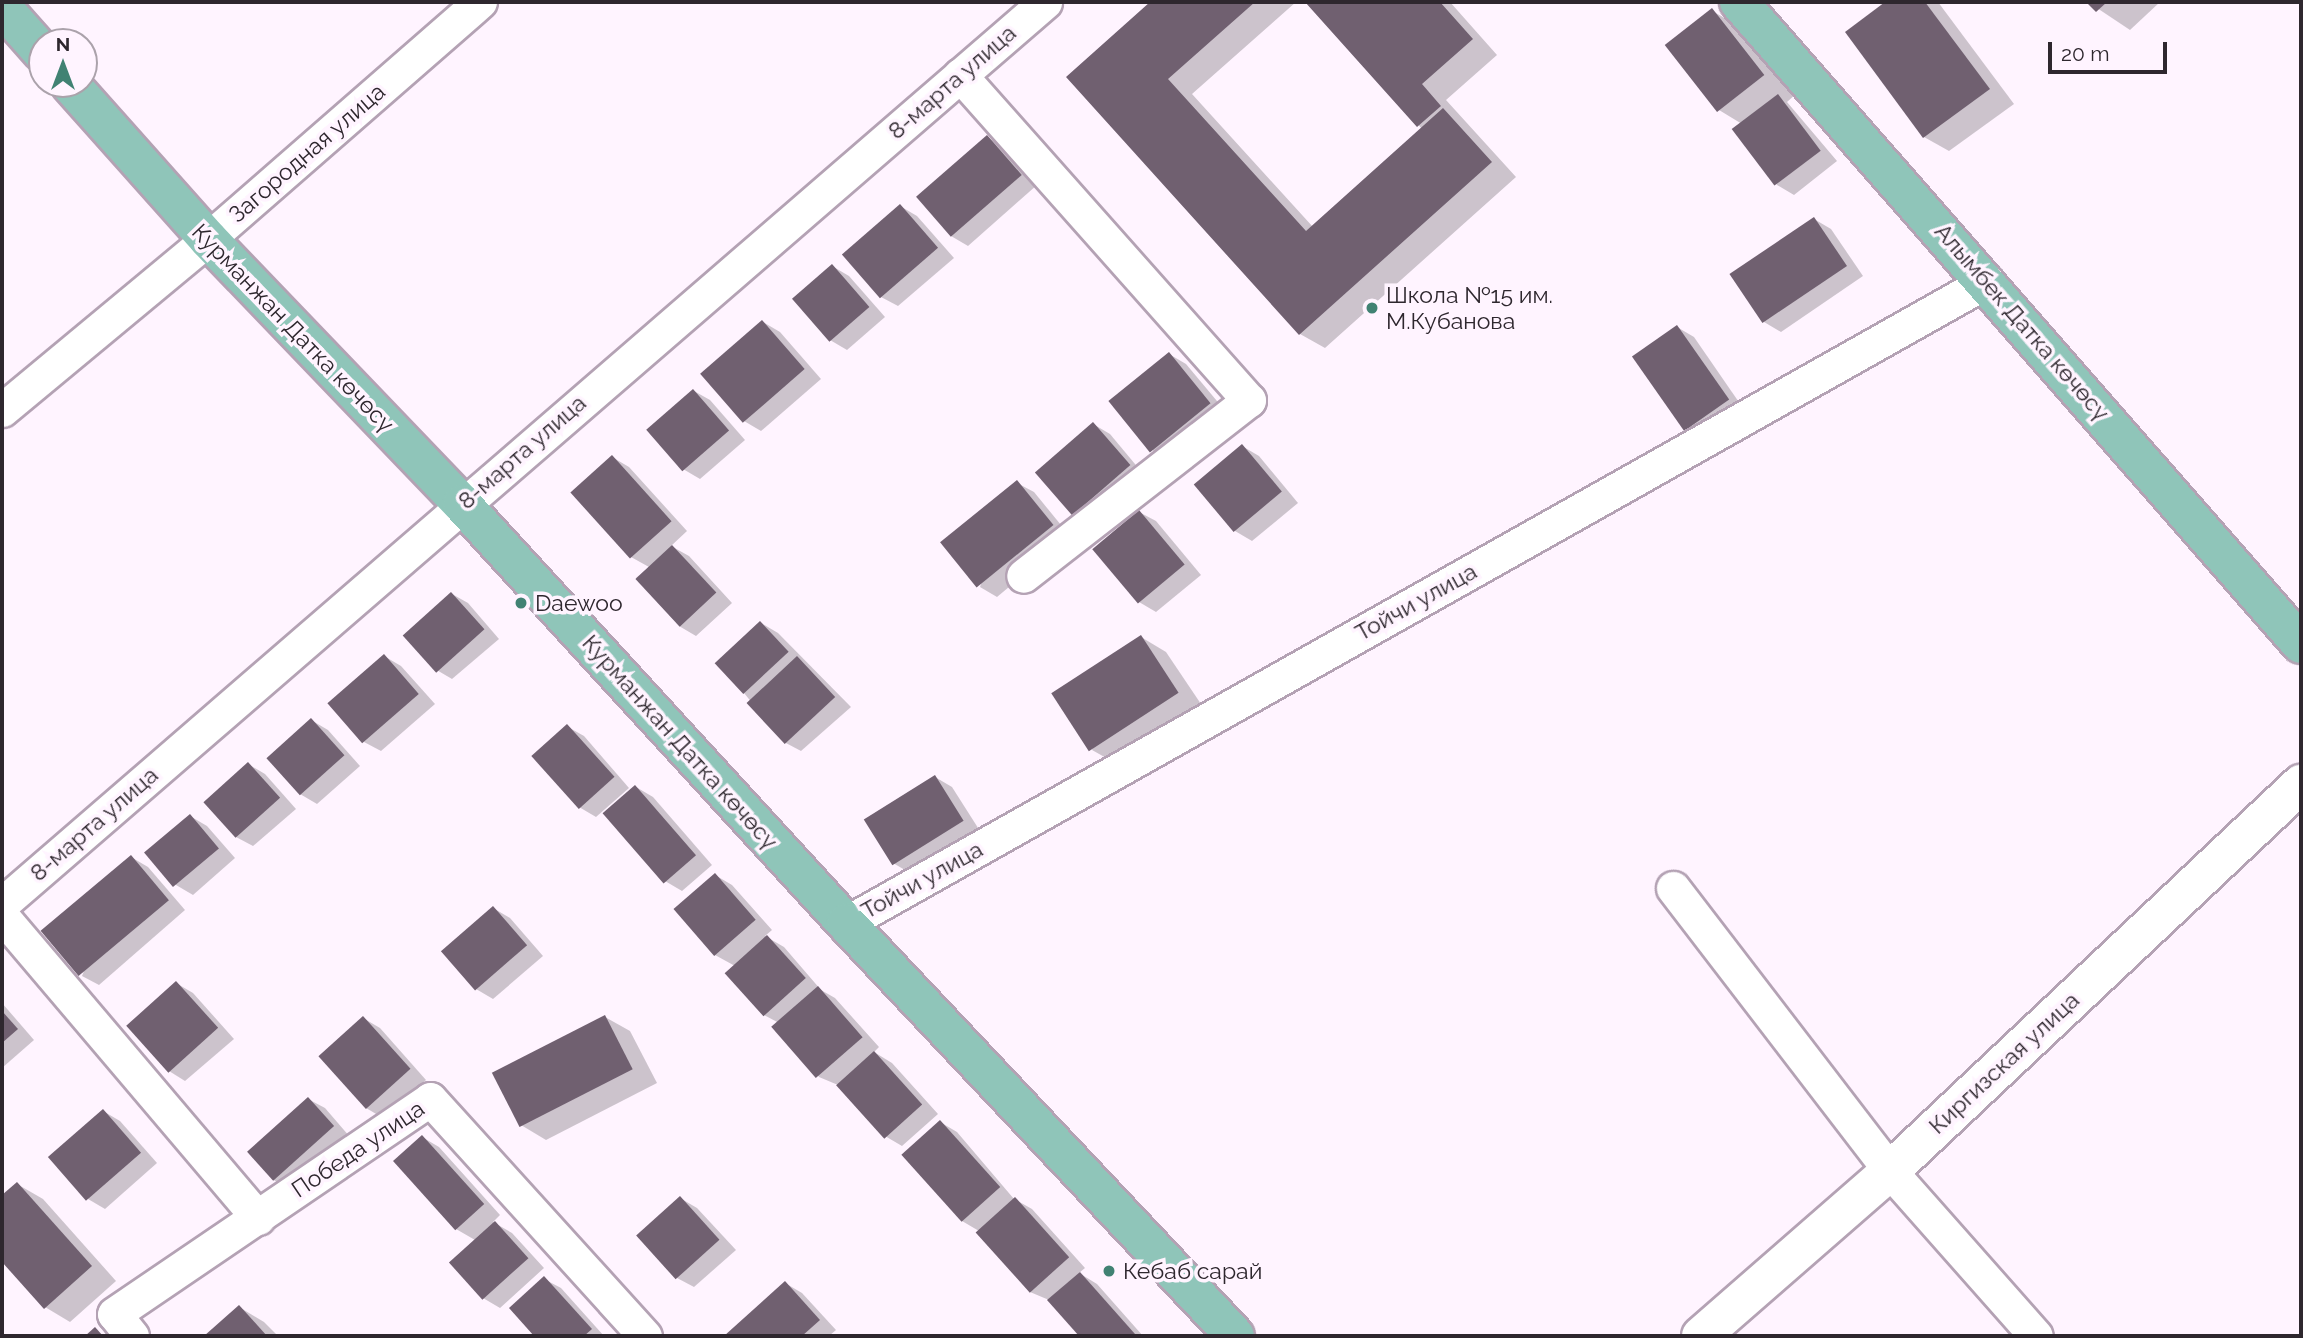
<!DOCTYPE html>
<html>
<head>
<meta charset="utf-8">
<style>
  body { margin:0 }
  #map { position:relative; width:2303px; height:1338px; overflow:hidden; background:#fff4ff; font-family:Raleway,sans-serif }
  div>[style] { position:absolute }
  .shadow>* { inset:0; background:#0003 }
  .building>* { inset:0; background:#706070; transform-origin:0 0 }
  .roads { filter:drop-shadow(2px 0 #b4a2b4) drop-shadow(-2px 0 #b4a2b4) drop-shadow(0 2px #b4a2b4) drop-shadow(0 -2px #b4a2b4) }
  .minor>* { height:33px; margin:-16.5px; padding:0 16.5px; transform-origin:16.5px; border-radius:16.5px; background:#fff }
  .tertiary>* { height:38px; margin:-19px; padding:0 19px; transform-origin:19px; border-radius:19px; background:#fff }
  .primary>* { height:38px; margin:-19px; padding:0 19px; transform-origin:19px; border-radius:19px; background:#8fc5b9 }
  .dots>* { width:19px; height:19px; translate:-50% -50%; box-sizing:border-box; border:4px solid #fff4ff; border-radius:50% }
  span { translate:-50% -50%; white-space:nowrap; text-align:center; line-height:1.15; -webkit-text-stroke:7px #fff4ff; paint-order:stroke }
  .street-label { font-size:23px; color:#2e272e }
  .poi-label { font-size:23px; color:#2e272e }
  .left { translate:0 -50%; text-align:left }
  .frame { position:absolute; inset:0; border:4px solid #2e272e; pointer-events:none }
  .north { position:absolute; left:28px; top:28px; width:70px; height:70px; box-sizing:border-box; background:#fff4ff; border:2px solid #aba2ab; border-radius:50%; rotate:0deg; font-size:19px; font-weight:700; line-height:28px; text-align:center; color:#2e272e }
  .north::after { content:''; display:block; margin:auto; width:24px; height:32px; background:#418273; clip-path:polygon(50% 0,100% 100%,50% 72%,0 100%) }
  .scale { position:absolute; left:2048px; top:42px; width:119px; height:32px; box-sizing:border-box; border:4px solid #2e272e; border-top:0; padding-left:9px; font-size:21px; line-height:24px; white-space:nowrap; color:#2e272e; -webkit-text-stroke:5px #fff4ff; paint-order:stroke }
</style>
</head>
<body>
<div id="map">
  <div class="shadow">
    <div style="clip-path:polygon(1152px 2px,1296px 2px,1192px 94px,1313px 227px,1422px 129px,1307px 2px,1450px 2px,1497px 55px,1446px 100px,1516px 177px,1325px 348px,1300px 334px,1069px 77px)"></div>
    <div style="clip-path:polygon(1888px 2px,1938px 2px,2014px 104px,1949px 151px,1924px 137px,1847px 32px)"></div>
    <div style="clip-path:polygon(2088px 2px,2160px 2px,2130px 30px)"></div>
    <div style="clip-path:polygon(1712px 11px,1745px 29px,1796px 94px,1787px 102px,1837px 161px,1794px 195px,1777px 185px,1742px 124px,1719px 110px)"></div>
    <div style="clip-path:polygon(987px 137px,1004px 147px,1037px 185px,968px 246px,951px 236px)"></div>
    <div style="clip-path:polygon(900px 206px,917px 216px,954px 258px,898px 306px,881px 297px)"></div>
    <div style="clip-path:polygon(1814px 219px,1831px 229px,1863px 276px,1781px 332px,1764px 322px)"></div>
    <div style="clip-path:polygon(832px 266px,849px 276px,885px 317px,847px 350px,830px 340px)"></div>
    <div style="clip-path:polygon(763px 322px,780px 332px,821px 379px,761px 431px,744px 421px)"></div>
    <div style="clip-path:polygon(1677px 327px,1694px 337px,1745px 411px,1701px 440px,1684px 430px)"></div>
    <div style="clip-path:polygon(1169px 354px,1186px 364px,1227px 413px,1170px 461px,1153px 451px)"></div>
    <div style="clip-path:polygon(694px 391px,710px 400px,745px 440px,700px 479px,683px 469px)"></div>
    <div style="clip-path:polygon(1093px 424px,1110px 434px,1145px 476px,1089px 523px,1072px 513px)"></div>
    <div style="clip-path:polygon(1242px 446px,1259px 456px,1298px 503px,1252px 541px,1235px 531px)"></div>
    <div style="clip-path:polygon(612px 457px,629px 467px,687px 531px,671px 546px,689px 556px,732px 603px,696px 636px,679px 626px,636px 578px,649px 567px,631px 557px)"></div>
    <div style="clip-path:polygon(1017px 483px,1034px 492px,1070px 536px,997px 597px,980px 587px)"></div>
    <div style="clip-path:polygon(1139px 512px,1156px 521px,1201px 575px,1156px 612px,1139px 602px)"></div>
    <div style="clip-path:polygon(452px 594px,468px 603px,499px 639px,452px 679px,435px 669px)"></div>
    <div style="clip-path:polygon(761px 623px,778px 633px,851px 707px,801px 751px,784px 742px,744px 693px)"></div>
    <div style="clip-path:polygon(1141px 637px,1166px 652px,1203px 707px,1117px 764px,1092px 750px)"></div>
    <div style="clip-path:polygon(384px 656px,401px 666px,435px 704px,381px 751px,364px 742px)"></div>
    <div style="clip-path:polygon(311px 720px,328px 730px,360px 766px,317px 804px,300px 794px)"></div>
    <div style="clip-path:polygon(568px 727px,584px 736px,629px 788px,596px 817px,579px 807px)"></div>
    <div style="clip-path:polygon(248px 764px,265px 774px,296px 809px,253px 846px,236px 837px)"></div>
    <div style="clip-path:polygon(935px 777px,952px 787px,980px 831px,910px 873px,893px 863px)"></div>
    <div style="clip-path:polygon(636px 787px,653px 797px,712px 865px,682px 891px,665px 881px)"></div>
    <div style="clip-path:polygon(190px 816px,207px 826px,235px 858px,193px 895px,176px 885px,147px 853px)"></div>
    <div style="clip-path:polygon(131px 857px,148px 867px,185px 910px,99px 985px,82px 976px)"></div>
    <div style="clip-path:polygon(715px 875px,732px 885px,772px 930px,765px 936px,784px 947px,821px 990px,835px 998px,879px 1047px,874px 1052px,892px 1063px,938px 1114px,902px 1146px,885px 1136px,838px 1085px,819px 1077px,779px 1023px,764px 1015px,735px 966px,715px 955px,676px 910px)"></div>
    <div style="clip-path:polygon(493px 908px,510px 918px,543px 956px,493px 999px,476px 989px)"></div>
    <div style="clip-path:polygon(176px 983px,193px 993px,234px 1039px,185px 1081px,169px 1071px)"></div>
    <div style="clip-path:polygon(2px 1003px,34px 1040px,2px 1068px)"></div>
    <div style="clip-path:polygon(605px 1017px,630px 1031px,657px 1083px,546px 1140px,521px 1125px)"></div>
    <div style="clip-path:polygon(363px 1018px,380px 1028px,426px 1080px,383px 1118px,366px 1108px)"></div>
    <div style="clip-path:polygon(308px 1099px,325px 1108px,350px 1137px,289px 1189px,272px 1179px)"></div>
    <div style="clip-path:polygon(103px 1111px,120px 1121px,157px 1163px,105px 1209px,88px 1199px)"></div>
    <div style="clip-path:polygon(940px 1122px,957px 1132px,1014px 1199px,1032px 1209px,1085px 1268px,1079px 1273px,1097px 1284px,1143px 1336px,1082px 1336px,1049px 1300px,1030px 1292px,979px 1231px,962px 1221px)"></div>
    <div style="clip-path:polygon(422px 1137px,439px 1147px,500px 1215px,493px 1222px,512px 1233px,544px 1268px,500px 1308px,483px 1298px,475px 1240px,456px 1229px)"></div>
    <div style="clip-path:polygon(17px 1184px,43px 1199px,116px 1281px,70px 1322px,45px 1307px,2px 1259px,2px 1198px)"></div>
    <div style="clip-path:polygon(680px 1198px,697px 1208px,736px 1250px,694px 1287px,677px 1278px)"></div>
    <div style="clip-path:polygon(544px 1279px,561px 1288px,604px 1336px,537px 1336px,511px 1308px)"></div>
    <div style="clip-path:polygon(785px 1283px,802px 1293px,836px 1330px,829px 1336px,727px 1336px)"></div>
    <div style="clip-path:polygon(239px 1307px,264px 1322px,278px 1336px,207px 1336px)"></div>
  </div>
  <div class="building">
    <div style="clip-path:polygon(1150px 2px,1255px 2px,1168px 79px,1306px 231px,1443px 108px,1492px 162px,1299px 335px,1066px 77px)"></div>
    <div style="clip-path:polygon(1305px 2px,1440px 2px,1473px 39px,1422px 84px,1441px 106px,1417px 127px)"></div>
    <div style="clip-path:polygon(1885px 2px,1925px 2px,1990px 89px,1923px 138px,1845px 32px)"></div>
    <div style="clip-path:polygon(2086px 2px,2107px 2px,2096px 12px)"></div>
    <div style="left:1712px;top:8px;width:85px;height:60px;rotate:52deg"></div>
    <div style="left:1778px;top:94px;width:71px;height:58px;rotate:53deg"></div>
    <div style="left:987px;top:135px;width:53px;height:94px;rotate:49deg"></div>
    <div style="left:900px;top:204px;width:58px;height:77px;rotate:49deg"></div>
    <div style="left:1814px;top:217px;width:59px;height:102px;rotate:56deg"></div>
    <div style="left:832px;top:264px;width:57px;height:53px;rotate:49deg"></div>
    <div style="left:762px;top:320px;width:65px;height:82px;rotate:49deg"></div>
    <div style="left:1677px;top:325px;width:91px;height:55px;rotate:55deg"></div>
    <div style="left:1169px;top:352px;width:66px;height:78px;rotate:51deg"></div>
    <div style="left:693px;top:389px;width:55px;height:62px;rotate:49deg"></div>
    <div style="left:1093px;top:422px;width:57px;height:77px;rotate:49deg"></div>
    <div style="left:1242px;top:444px;width:62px;height:63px;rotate:50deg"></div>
    <div style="left:612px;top:455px;width:89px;height:56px;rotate:48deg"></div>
    <div style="left:1017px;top:480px;width:58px;height:99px;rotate:51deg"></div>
    <div style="left:1139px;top:510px;width:71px;height:61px;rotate:50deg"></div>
    <div style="left:672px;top:545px;width:65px;height:50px;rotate:47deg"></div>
    <div style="left:451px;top:592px;width:50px;height:65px;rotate:48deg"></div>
    <div style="left:760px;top:621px;width:42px;height:62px;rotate:47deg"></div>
    <div style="left:1141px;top:635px;width:69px;height:107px;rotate:57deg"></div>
    <div style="left:384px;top:654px;width:53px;height:75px;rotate:49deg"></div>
    <div style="left:797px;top:656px;width:56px;height:69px;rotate:47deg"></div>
    <div style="left:311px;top:718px;width:50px;height:60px;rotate:48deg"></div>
    <div style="left:567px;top:724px;width:71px;height:48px;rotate:48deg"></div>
    <div style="left:248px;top:762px;width:48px;height:60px;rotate:48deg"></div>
    <div style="left:935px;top:775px;width:54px;height:84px;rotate:58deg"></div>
    <div style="left:635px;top:785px;width:93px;height:43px;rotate:49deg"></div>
    <div style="left:190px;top:814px;width:45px;height:60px;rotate:50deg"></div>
    <div style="left:131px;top:855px;width:59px;height:118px;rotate:50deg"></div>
    <div style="left:715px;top:873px;width:62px;height:55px;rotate:49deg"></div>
    <div style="left:493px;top:906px;width:52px;height:69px;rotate:49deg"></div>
    <div style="left:767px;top:935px;width:58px;height:57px;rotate:48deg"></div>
    <div style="left:176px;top:981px;width:63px;height:67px;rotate:48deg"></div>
    <div style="left:818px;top:986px;width:68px;height:62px;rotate:49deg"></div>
    <div style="clip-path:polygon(2px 1011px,18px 1029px,2px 1043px)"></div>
    <div style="left:605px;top:1015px;width:61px;height:127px;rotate:63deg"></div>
    <div style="left:363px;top:1016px;width:71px;height:60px;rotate:48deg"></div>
    <div style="left:874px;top:1051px;width:72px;height:51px;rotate:48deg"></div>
    <div style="left:308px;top:1097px;width:39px;height:82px;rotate:48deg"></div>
    <div style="left:103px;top:1109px;width:58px;height:73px;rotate:49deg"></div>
    <div style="left:940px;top:1120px;width:90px;height:52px;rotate:48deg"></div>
    <div style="left:422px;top:1135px;width:93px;height:39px;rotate:48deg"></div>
    <div style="clip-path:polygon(17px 1182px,92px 1266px,44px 1309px,2px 1262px,2px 1195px)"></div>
    <div style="left:680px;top:1196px;width:59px;height:59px;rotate:48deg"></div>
    <div style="left:1015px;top:1197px;width:81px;height:53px;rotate:48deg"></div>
    <div style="left:495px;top:1221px;width:50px;height:62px;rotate:48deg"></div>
    <div style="clip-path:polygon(1080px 1272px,1135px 1334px,1132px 1336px,1079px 1336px,1047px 1300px)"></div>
    <div style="clip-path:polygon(544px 1276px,592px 1329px,584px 1336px,534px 1336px,509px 1308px)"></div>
    <div style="clip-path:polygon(785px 1281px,820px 1320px,802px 1336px,724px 1336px)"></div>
    <div style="clip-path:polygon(239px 1305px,267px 1336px,204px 1336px)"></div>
    <div style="clip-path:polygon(95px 1327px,103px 1336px,85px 1336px)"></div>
  </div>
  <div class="roads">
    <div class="minor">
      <div style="left:960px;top:75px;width:435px;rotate:48.4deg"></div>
      <div style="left:1249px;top:400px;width:286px;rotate:142.1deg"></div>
      <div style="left:2px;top:410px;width:268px;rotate:-39.7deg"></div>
      <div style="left:208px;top:239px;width:361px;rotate:-41.1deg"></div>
      <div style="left:1673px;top:888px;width:357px;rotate:52.5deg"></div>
      <div style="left:1890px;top:1171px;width:220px;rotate:48.5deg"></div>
      <div style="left:2px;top:904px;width:1379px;rotate:-40.85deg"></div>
      <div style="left:2px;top:916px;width:396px;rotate:49.7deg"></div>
      <div style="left:846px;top:923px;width:1309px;rotate:-29.36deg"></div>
      <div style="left:132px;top:1336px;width:28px;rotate:-129deg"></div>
      <div style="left:114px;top:1314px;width:382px;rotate:-34.2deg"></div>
      <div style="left:430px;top:1099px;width:320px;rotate:47.8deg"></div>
    </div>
    <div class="tertiary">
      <div style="left:1701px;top:1336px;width:251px;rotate:-41.1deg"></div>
      <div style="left:1890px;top:1171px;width:565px;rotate:-43.28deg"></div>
    </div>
    <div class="primary">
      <div style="left:1739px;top:2px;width:853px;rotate:48.8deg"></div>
      <div style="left:2px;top:7px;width:60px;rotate:48.4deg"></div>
      <div style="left:70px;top:84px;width:208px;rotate:48.3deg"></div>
      <div style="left:208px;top:239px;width:367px;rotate:46.2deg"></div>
      <div style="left:462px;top:504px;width:568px;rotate:47.5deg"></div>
      <div style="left:846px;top:923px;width:567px;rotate:46.71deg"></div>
    </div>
  </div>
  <div class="dots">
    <div style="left:1372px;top:308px;background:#418273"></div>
    <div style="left:521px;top:603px;background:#418273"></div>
    <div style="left:1109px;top:1271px;background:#418273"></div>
  </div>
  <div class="street-label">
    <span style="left:952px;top:82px;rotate:-41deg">8-марта улица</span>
    <span style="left:307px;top:153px;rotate:-41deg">Загородная улица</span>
    <span style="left:2022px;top:322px;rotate:49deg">Алымбек Датка көчөсү</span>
    <span style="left:293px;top:328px;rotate:46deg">Курманжан Датка көчөсү</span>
    <span style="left:522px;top:452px;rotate:-41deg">8-марта улица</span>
    <span style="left:1416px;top:602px;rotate:-29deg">Тойчи улица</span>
    <span style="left:680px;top:742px;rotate:48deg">Курманжан Датка көчөсү</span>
    <span style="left:94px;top:824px;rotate:-41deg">8-марта улица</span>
    <span style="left:922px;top:880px;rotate:-29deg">Тойчи улица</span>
    <span style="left:2004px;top:1063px;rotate:-43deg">Киргизская улица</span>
    <span style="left:358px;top:1149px;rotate:-34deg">Победа улица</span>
  </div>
  <div class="poi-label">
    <span class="left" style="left:1386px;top:308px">Школа №15 им.<br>М.Кубанова</span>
    <span class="left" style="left:535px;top:603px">Daewoo</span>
    <span class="left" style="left:1123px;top:1271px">Кебаб сарай</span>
  </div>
  <div class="frame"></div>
  <div class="north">N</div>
  <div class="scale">20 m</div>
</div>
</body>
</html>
